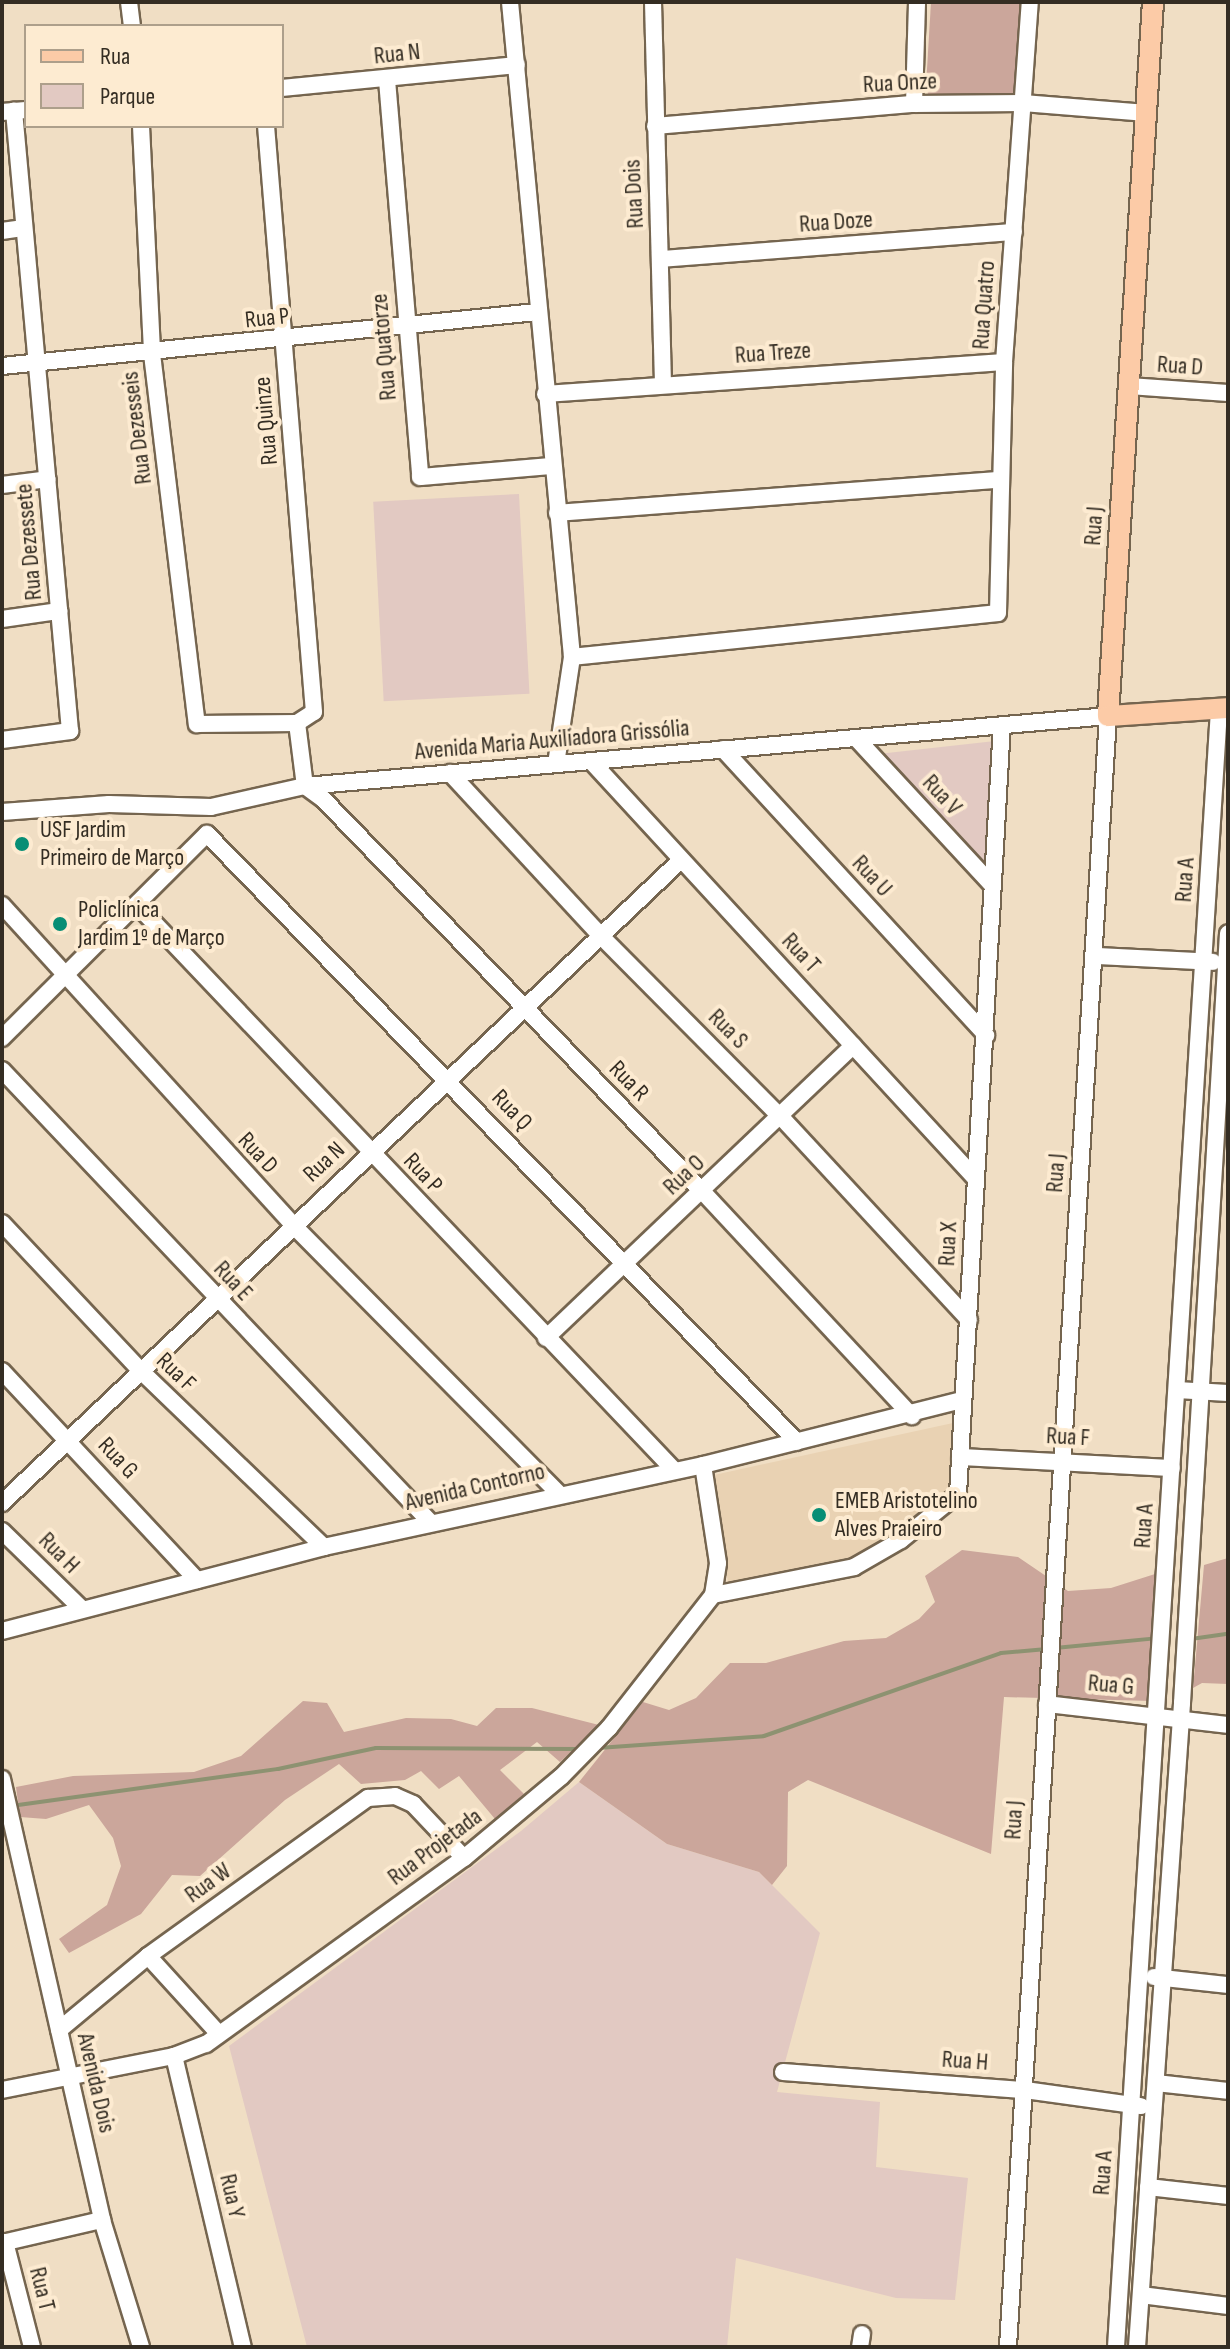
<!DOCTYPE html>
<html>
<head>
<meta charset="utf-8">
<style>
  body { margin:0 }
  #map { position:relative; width:1230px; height:2349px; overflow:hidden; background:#f0dec4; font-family:"Sofia Sans Condensed",sans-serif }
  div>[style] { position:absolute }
  .built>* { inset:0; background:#e9d2b3 }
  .green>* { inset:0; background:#e2c9c2; transform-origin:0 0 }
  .forest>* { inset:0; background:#cba69b }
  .stream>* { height:4px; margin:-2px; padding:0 2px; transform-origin:2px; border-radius:2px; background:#8d9271 }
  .roads { filter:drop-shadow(2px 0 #75654f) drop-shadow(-2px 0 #75654f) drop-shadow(0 2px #75654f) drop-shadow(0 -2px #75654f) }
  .minor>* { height:16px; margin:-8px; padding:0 8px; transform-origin:8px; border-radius:8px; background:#fff }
  .major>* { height:20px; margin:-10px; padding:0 10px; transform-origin:10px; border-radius:10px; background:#fccba7 }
  .dots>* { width:22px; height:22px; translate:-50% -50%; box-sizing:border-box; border:4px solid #fdebd1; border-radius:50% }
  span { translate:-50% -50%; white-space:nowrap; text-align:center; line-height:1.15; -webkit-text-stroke:8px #fdebd1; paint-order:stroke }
  .street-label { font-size:24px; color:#342d23 }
  .poi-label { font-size:24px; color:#342d23 }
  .left { translate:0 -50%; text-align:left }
  .frame { position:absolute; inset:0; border:4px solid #342d23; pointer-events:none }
  .legend { position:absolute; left:24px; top:24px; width:260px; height:104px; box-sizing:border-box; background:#fdebd1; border:2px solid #ad9f8b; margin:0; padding:10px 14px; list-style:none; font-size:24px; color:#342d23 }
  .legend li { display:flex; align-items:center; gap:16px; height:40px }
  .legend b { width:40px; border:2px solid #ad9f8b }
</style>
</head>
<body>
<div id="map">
  <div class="built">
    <div style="clip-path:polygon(953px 1423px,949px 1491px,890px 1540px,860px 1558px,728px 1583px,714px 1475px)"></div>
  </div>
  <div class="green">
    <div style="left:519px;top:494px;width:200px;height:146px;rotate:87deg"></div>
    <div style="clip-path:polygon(995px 741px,988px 874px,878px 754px)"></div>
    <div style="clip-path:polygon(579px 1782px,667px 1844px,759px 1872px,820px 1933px,777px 2092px,880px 2102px,876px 2167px,968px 2178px,955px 2300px,896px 2298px,736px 2258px,727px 2347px,307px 2347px,229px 2046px,521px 1831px)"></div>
  </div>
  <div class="forest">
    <div style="clip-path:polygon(931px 2px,1024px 2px,1018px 97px,929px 98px,926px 86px)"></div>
    <div style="clip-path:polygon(962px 1550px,1018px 1557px,1068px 1591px,1111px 1588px,1155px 1574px,1151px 1701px,1004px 1697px,991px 1854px,808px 1780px,788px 1792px,787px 1866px,772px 1885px,759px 1872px,667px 1844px,579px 1782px,643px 1702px,669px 1710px,696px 1698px,730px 1663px,766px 1663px,844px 1641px,886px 1638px,919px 1619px,935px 1602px,925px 1576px)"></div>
    <div style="clip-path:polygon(1228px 1558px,1228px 1684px,1202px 1683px,1193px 1688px,1204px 1565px)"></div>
    <div style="clip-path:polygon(303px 1701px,327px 1703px,344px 1732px,406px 1718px,451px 1719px,477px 1726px,496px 1708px,532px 1708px,599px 1725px,560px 1762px,537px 1742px,500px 1770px,524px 1794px,495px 1819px,459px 1776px,439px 1789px,421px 1771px,405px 1780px,361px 1784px,339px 1764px,285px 1800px,200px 1876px,172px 1875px,141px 1914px,69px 1953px,59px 1939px,107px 1905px,121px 1866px,113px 1838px,89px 1805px,46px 1819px,20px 1817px,16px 1787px,73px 1776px,194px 1772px,241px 1756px)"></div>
  </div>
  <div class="stream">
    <div style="left:1191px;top:1639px;width:37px;rotate:-8deg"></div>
    <div style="left:1055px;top:1648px;width:103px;rotate:-5.5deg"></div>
    <div style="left:598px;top:1748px;width:166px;rotate:-4.1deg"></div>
    <div style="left:764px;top:1736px;width:251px;rotate:-19.3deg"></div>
    <div style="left:1001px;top:1653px;width:46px;rotate:-5deg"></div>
    <div style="left:11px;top:1806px;width:270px;rotate:-7.9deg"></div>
    <div style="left:278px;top:1769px;width:100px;rotate:-12.1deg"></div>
    <div style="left:376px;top:1748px;width:205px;rotate:0.3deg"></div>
  </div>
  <div class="roads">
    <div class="minor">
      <div style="left:129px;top:2px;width:24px;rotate:83deg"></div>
      <div style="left:510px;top:2px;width:658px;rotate:84.59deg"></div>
      <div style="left:572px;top:657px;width:108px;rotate:98.5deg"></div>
      <div style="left:653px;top:2px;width:382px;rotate:88.5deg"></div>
      <div style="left:387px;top:80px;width:398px;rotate:85.2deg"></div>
      <div style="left:420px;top:477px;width:132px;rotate:-4.8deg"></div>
      <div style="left:282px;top:88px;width:236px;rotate:-5.6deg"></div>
      <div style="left:914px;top:104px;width:102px;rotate:-88.3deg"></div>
      <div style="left:2px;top:112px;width:24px;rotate:-5deg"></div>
      <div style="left:141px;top:126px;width:228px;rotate:87.2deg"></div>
      <div style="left:152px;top:354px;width:373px;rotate:83.1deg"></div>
      <div style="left:197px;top:724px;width:100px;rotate:-0.6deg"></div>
      <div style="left:297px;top:723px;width:20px;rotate:-33deg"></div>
      <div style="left:314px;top:712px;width:588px;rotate:-94.68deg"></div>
      <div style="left:655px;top:126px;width:260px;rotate:-4.9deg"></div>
      <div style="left:914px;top:104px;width:109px;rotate:-0.5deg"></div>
      <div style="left:1023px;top:103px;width:124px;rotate:4.6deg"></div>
      <div style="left:2px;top:231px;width:22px;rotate:-8deg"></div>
      <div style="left:661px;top:259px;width:354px;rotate:-4.4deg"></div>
      <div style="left:2px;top:366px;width:537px;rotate:-5.77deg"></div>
      <div style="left:1129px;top:386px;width:99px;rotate:4deg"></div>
      <div style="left:545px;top:394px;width:460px;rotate:-4deg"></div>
      <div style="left:2px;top:485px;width:46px;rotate:-7.4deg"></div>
      <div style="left:557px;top:513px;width:444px;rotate:-4.3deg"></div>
      <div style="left:2px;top:619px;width:58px;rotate:-8deg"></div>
      <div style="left:572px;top:657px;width:428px;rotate:-5.9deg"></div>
      <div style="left:998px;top:613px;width:251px;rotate:-88.6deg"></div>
      <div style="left:1004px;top:362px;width:361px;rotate:-85.9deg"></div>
      <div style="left:297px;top:723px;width:64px;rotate:82.8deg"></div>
      <div style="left:305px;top:786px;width:22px;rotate:36deg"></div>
      <div style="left:323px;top:799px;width:545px;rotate:45.97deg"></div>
      <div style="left:702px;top:1191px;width:308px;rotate:47deg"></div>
      <div style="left:856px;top:738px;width:200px;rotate:47.2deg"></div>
      <div style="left:2px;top:740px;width:69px;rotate:-7.5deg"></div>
      <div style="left:70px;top:731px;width:623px;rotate:-95.16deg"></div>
      <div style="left:723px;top:749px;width:389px;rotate:47.4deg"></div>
      <div style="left:591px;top:761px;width:567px;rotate:47.36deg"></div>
      <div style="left:450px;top:773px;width:222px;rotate:47.2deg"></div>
      <div style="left:601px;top:936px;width:257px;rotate:45.2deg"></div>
      <div style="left:782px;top:1118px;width:275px;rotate:47.2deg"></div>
      <div style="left:2px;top:812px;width:107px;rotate:-4.3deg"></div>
      <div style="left:109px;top:804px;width:102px;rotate:1.7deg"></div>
      <div style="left:211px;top:807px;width:96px;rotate:-12.6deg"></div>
      <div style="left:305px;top:786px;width:806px;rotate:-4.98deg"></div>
      <div style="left:1108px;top:716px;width:1634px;rotate:93.51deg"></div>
      <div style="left:207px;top:834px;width:847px;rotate:45.86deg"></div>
      <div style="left:2px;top:905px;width:431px;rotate:47.7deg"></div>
      <div style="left:292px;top:1224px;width:378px;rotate:45.3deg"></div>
      <div style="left:139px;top:907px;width:777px;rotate:46.46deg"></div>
      <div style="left:1096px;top:956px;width:117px;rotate:2.9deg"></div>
      <div style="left:2px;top:1038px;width:289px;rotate:-44.9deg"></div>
      <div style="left:2px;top:1070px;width:624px;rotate:46.56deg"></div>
      <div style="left:2px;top:1223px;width:203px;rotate:46.8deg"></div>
      <div style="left:141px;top:1371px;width:254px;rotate:43.9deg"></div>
      <div style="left:546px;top:1338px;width:424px;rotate:-43.6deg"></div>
      <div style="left:2px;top:1371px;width:286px;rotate:47deg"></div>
      <div style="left:1177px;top:1390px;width:51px;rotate:3.4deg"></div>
      <div style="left:960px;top:1457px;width:212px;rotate:3deg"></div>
      <div style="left:2px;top:1503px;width:935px;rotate:-43.44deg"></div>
      <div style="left:2px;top:1531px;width:112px;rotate:44.3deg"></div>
      <div style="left:713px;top:1595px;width:144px;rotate:-11.2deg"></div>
      <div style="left:854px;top:1567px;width:54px;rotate:-29.9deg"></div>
      <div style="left:901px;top:1540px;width:73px;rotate:-38.9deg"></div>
      <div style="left:958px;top:1494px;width:770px;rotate:-86.73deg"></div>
      <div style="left:2px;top:1631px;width:333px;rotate:-14.6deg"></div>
      <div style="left:324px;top:1547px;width:388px;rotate:-12.2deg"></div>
      <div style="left:703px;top:1465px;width:266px;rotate:-14.1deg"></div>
      <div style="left:1047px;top:1704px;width:182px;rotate:6.6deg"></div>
      <div style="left:2px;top:1779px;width:452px;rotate:77.2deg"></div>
      <div style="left:102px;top:2220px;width:133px;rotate:72.9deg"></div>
      <div style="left:148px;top:1956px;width:105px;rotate:47.7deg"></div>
      <div style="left:1154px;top:1977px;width:74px;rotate:6.2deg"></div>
      <div style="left:59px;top:2030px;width:116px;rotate:-39.7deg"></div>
      <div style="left:148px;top:1956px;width:271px;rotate:-35.7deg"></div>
      <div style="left:368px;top:1798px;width:27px;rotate:-4deg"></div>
      <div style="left:395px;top:1796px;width:20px;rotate:24deg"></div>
      <div style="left:413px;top:1804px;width:74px;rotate:46.6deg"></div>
      <div style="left:174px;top:2056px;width:299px;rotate:76.7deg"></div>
      <div style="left:783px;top:2072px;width:243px;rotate:4.3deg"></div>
      <div style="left:1025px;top:2090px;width:117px;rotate:7.9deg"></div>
      <div style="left:1156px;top:2083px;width:72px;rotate:6.3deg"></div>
      <div style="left:2px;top:2090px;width:175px;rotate:-11.2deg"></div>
      <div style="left:174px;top:2056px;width:34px;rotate:-21deg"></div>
      <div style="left:206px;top:2044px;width:318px;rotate:-35.8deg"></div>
      <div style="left:464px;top:1858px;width:126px;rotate:-39.9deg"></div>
      <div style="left:561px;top:1777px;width:69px;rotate:-45.6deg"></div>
      <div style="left:609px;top:1728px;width:169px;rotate:-52deg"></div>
      <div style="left:713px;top:1595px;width:32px;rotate:-81deg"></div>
      <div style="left:718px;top:1563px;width:99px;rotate:-98.7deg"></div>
      <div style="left:1148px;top:2187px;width:81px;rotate:6.4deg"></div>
      <div style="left:5px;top:2242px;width:108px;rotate:75.6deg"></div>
      <div style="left:2px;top:2243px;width:103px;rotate:-13deg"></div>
      <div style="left:1141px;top:2295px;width:88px;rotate:7.2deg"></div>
      <div style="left:860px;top:2347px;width:13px;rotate:-81deg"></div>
      <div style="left:1116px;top:2347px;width:1641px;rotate:-86.4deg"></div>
      <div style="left:1137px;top:2347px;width:646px;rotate:-86deg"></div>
      <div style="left:1182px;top:1703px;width:771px;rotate:-86.58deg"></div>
    </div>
    <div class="major">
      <div style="left:1153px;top:2px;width:715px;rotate:93.61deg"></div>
      <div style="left:1108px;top:716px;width:120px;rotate:-3.8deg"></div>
    </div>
  </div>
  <div class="dots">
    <div style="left:22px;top:844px;background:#088e75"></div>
    <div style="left:60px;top:924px;background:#088e75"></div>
    <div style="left:819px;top:1515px;background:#088e75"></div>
  </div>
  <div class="street-label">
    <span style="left:397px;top:54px;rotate:-6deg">Rua N</span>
    <span style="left:900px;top:83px;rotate:-3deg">Rua Onze</span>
    <span style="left:634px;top:194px;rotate:-93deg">Rua Dois</span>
    <span style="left:836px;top:222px;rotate:-4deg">Rua Doze</span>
    <span style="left:984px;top:305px;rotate:-86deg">Rua Quatro</span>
    <span style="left:267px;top:318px;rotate:-6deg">Rua P</span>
    <span style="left:384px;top:347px;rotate:-95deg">Rua Quatorze</span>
    <span style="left:773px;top:353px;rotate:-4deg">Rua Treze</span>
    <span style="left:1180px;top:366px;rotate:4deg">Rua D</span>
    <span style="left:266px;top:421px;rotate:-95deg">Rua Quinze</span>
    <span style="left:137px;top:428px;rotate:-97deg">Rua Dezesseis</span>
    <span style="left:1094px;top:526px;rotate:-86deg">Rua J</span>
    <span style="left:29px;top:542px;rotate:-95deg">Rua Dezessete</span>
    <span style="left:552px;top:740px;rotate:-5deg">Avenida Maria Auxiliadora Grissólia</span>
    <span style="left:942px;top:795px;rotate:47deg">Rua V</span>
    <span style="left:872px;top:876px;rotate:47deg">Rua U</span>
    <span style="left:1185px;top:880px;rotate:-86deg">Rua A</span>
    <span style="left:801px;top:953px;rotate:47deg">Rua T</span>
    <span style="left:728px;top:1029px;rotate:45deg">Rua S</span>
    <span style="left:629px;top:1081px;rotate:46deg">Rua R</span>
    <span style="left:512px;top:1110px;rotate:46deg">Rua Q</span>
    <span style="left:258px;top:1153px;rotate:47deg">Rua D</span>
    <span style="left:324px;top:1162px;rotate:-43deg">Rua N</span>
    <span style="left:423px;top:1173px;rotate:47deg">Rua P</span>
    <span style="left:1056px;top:1173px;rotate:-86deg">Rua J</span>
    <span style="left:684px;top:1175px;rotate:-43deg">Rua O</span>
    <span style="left:948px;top:1244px;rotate:-87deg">Rua X</span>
    <span style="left:233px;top:1281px;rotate:47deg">Rua E</span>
    <span style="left:176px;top:1372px;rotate:44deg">Rua F</span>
    <span style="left:1068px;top:1437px;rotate:3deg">Rua F</span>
    <span style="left:118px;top:1458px;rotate:47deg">Rua G</span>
    <span style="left:475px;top:1487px;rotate:-13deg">Avenida Contorno</span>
    <span style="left:1144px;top:1526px;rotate:-86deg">Rua A</span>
    <span style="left:59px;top:1553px;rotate:45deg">Rua H</span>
    <span style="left:1111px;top:1685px;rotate:5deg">Rua G</span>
    <span style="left:1014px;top:1820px;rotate:-87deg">Rua J</span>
    <span style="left:435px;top:1847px;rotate:-37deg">Rua Projetada</span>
    <span style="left:208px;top:1883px;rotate:-36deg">Rua W</span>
    <span style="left:965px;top:2061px;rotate:4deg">Rua H</span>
    <span style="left:96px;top:2083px;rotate:77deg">Avenida Dois</span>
    <span style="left:1103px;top:2173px;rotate:-86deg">Rua A</span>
    <span style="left:232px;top:2196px;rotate:77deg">Rua Y</span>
    <span style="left:42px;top:2289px;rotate:76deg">Rua T</span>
  </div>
  <div class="poi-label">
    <span class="left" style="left:40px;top:844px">USF Jardim<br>Primeiro de Março</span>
    <span class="left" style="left:78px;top:924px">Policlínica<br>Jardim 1º de Março</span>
    <span class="left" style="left:835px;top:1515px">EMEB Aristotelino<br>Alves Praieiro</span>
  </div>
  <div class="frame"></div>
  <ul class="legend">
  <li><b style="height:10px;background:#fccba7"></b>Rua</li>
  <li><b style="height:22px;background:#e2c9c2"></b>Parque</li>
  </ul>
</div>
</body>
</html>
